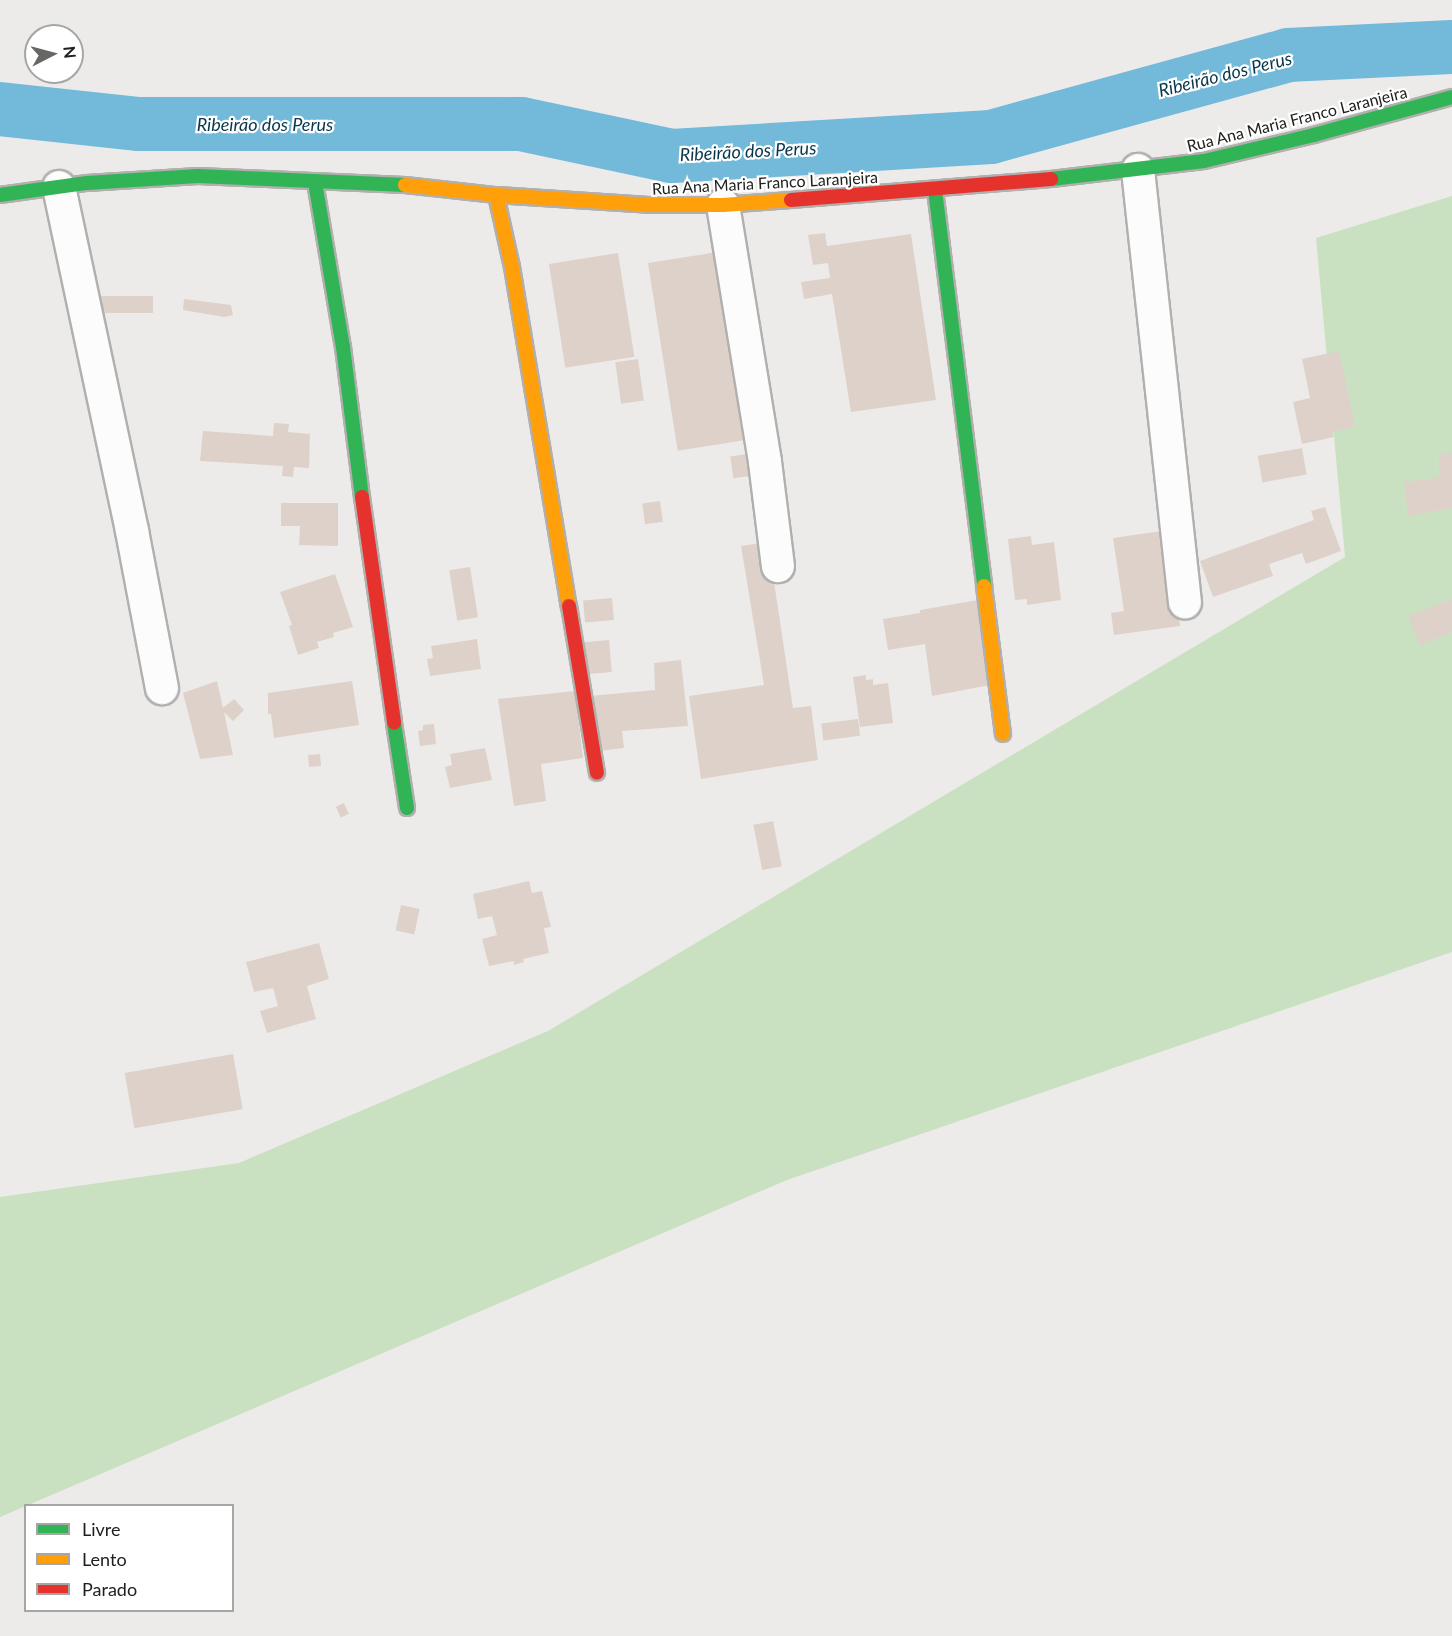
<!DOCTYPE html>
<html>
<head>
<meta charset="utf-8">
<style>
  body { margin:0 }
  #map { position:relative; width:1452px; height:1636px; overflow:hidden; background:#ecebe9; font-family:Lato,sans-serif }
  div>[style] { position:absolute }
  .green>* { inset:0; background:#c9e1c1 }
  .river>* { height:54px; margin:-27px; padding:0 27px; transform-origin:27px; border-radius:27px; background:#72b9da }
  .building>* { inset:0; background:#ded1ca; transform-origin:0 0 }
  .roads { filter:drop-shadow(2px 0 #b1b0ae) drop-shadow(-2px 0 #b1b0ae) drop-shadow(0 2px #b1b0ae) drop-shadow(0 -2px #b1b0ae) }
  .street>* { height:32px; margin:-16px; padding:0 16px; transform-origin:16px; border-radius:16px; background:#fcfcfc }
  .fast>* { height:14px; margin:-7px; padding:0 7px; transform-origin:7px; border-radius:7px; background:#30b455 }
  .slow>* { height:14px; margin:-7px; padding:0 7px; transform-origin:7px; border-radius:7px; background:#ff9f0a }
  .jam>* { height:14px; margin:-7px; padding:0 7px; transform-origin:7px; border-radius:7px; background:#e5322d }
  span { translate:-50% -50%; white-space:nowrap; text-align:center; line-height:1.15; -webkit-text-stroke:4.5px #fff; paint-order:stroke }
  .street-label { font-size:16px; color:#20201e }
  .water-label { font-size:18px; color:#08364a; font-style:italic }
  .legend { position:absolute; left:24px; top:1504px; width:210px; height:108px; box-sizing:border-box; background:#fff; border:2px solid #a6a6a5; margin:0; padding:8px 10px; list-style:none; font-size:18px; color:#20201e }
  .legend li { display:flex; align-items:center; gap:12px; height:30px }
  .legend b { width:30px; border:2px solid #a6a6a5 }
  .north { position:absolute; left:24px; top:24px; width:60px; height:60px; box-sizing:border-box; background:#fff; border:2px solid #a6a6a5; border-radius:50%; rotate:84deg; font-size:16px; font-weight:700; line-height:24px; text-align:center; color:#20201e }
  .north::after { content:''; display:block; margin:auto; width:21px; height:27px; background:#676765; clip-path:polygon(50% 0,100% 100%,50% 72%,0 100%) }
</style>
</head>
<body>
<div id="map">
  <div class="green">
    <div style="clip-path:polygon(1452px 196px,1452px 952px,787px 1180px,0 1517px,0 1197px,239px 1163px,548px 1031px,1345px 557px,1316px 238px)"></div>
  </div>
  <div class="river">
    <div style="left:0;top:109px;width:140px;rotate:6.2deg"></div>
    <div style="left:139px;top:124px;width:382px"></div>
    <div style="left:521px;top:124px;width:154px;rotate:12deg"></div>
    <div style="left:672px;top:156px;width:320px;rotate:-3.4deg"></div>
    <div style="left:991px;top:137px;width:308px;rotate:-15.4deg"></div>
    <div style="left:1288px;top:55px;width:164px;rotate:-2.8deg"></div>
  </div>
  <div class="building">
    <div style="clip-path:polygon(825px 233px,827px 246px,911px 234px,936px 400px,851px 412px,832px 294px,804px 299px,801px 282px,830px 278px,828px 263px,813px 265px,808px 235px)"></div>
    <div style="left:724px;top:251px;width:190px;height:77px;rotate:81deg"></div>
    <div style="left:618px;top:253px;width:105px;height:70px;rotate:81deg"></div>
    <div style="left:153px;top:296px;width:17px;height:57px;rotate:90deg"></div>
    <div style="clip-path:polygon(184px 299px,231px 305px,233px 315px,224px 317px,183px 310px)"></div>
    <div style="clip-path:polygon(1339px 351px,1355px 427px,1333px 432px,1334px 437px,1302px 444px,1293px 402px,1310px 398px,1302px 359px)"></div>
    <div style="left:638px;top:359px;width:42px;height:23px;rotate:82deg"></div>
    <div style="clip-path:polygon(274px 423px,289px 424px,288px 432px,310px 434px,309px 468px,294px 467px,293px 477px,282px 476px,283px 466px,200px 461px,203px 431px,273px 436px)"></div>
    <div style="left:1302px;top:448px;width:27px;height:45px;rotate:80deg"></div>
    <div style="left:755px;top:453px;width:22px;height:25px;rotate:82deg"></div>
    <div style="clip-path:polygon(1452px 453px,1452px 508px,1408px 516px,1404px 482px,1439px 478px,1439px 455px)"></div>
    <div style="left:660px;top:501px;width:21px;height:18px;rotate:82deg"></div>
    <div style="clip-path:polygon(281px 503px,338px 503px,338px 546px,299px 545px,300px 526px,281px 526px)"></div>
    <div style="clip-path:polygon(1325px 507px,1341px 551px,1306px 564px,1302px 553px,1269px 564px,1273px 576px,1213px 597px,1200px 561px,1314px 520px,1311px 511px)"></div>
    <div style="clip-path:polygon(1162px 531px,1177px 595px,1180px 626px,1114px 635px,1111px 613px,1124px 611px,1113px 538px)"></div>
    <div style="clip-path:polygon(1031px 536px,1032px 545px,1054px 542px,1061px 600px,1027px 605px,1027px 599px,1015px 600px,1008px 539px)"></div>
    <div style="clip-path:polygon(768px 542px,793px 708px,811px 706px,818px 760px,701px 779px,689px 696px,764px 685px,741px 546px)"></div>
    <div style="left:470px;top:567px;width:51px;height:21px;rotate:81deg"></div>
    <div style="clip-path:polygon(335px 574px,353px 627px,333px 633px,334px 637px,317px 642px,319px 648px,298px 655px,289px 626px,292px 625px,280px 592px)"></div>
    <div style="left:612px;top:598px;width:22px;height:29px;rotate:85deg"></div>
    <div style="clip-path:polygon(1452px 599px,1452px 632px,1420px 645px,1408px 616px)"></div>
    <div style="clip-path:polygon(978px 600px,990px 685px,932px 696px,925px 644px,888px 650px,883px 619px,920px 613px,920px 610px)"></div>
    <div style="clip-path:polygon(477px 639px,481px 669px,430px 676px,427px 659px,433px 658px,431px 646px)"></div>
    <div style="left:609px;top:640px;width:32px;height:26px;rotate:85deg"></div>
    <div style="clip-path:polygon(681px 660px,688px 726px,622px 731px,624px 748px,599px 751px,590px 696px,655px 690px,654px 663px)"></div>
    <div style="clip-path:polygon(866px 675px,866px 680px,873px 679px,873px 685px,888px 683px,893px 723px,860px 727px,853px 677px)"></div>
    <div style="clip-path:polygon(217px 681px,223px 708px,234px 699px,244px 710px,233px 721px,224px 712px,233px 755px,200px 759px,183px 693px)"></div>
    <div style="clip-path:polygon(352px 681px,359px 725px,274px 738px,271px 714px,268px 714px,268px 693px)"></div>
    <div style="clip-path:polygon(575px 691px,583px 758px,541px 764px,546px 801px,514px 806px,498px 699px)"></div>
    <div style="left:858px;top:719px;width:17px;height:37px;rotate:83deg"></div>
    <div style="clip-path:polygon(434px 724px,436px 744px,420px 746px,418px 731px,423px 730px,423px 725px)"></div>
    <div style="clip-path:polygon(485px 748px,492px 780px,450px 788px,445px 767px,452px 765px,450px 754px)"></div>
    <div style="left:320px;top:754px;width:12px;height:12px;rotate:85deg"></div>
    <div style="left:344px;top:803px;width:12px;height:9px;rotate:66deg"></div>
    <div style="left:773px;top:821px;width:46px;height:20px;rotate:79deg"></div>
    <div style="clip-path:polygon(529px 881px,532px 893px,542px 891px,551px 927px,544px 928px,549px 953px,523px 959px,524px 962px,514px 965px,514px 961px,489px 966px,482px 939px,497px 935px,492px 916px,478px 919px,473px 894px)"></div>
    <div style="left:401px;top:905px;width:19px;height:26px;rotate:12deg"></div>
    <div style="clip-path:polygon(319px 943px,329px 979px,307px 986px,316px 1019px,267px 1033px,260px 1011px,278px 1006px,273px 988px,254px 992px,246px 962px)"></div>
    <div style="left:233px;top:1054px;width:56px;height:110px;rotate:80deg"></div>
  </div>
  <div class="roads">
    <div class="street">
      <div style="left:1138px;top:170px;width:435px;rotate:83.8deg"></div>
      <div style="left:59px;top:187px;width:352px;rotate:78deg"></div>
      <div style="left:132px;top:531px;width:160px;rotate:79.2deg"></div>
      <div style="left:723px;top:205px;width:260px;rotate:80.7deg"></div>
      <div style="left:765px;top:462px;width:105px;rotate:82.9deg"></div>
    </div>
    <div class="fast">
      <div style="left:1051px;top:179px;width:154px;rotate:-6.7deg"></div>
      <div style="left:1204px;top:161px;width:113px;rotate:-13.3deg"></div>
      <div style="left:1314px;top:135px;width:143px;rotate:-15.4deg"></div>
      <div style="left:315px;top:182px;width:167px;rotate:80.4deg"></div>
      <div style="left:343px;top:347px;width:151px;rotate:82.8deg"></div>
      <div style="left:935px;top:190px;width:399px;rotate:82.9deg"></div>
      <div style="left:0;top:195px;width:88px;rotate:-7.9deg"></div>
      <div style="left:87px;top:183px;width:111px;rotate:-3.6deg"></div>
      <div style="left:198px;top:176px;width:207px;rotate:2.5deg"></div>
      <div style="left:394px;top:723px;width:86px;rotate:81.3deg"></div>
    </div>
    <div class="slow">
      <div style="left:405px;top:185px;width:92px;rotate:6.3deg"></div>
      <div style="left:496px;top:195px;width:153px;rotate:3.7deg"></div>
      <div style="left:649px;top:205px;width:74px"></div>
      <div style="left:723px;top:205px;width:68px;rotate:-4.2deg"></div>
      <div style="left:496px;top:195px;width:74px;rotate:77.5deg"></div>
      <div style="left:512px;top:267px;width:344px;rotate:80.5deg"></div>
      <div style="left:984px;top:586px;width:149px;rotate:82.7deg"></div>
    </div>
    <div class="jam">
      <div style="left:791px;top:200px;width:261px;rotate:-4.6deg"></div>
      <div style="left:362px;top:497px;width:228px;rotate:81.9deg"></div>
      <div style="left:569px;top:606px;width:169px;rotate:80.5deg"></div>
    </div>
  </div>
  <div class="street-label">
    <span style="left:1297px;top:119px;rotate:-14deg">Rua Ana Maria Franco Laranjeira</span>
    <span style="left:765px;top:183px;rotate:-3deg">Rua Ana Maria Franco Laranjeira</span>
  </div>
  <div class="water-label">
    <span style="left:1225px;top:74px;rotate:-14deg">Ribeirão dos Perus</span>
    <span style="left:265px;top:124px">Ribeirão dos Perus</span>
    <span style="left:748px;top:151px;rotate:-3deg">Ribeirão dos Perus</span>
  </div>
  <ul class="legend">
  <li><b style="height:8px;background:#30b455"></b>Livre</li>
  <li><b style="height:8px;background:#ff9f0a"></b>Lento</li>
  <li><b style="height:8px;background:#e5322d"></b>Parado</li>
  </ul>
  <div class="north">N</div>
</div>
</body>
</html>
